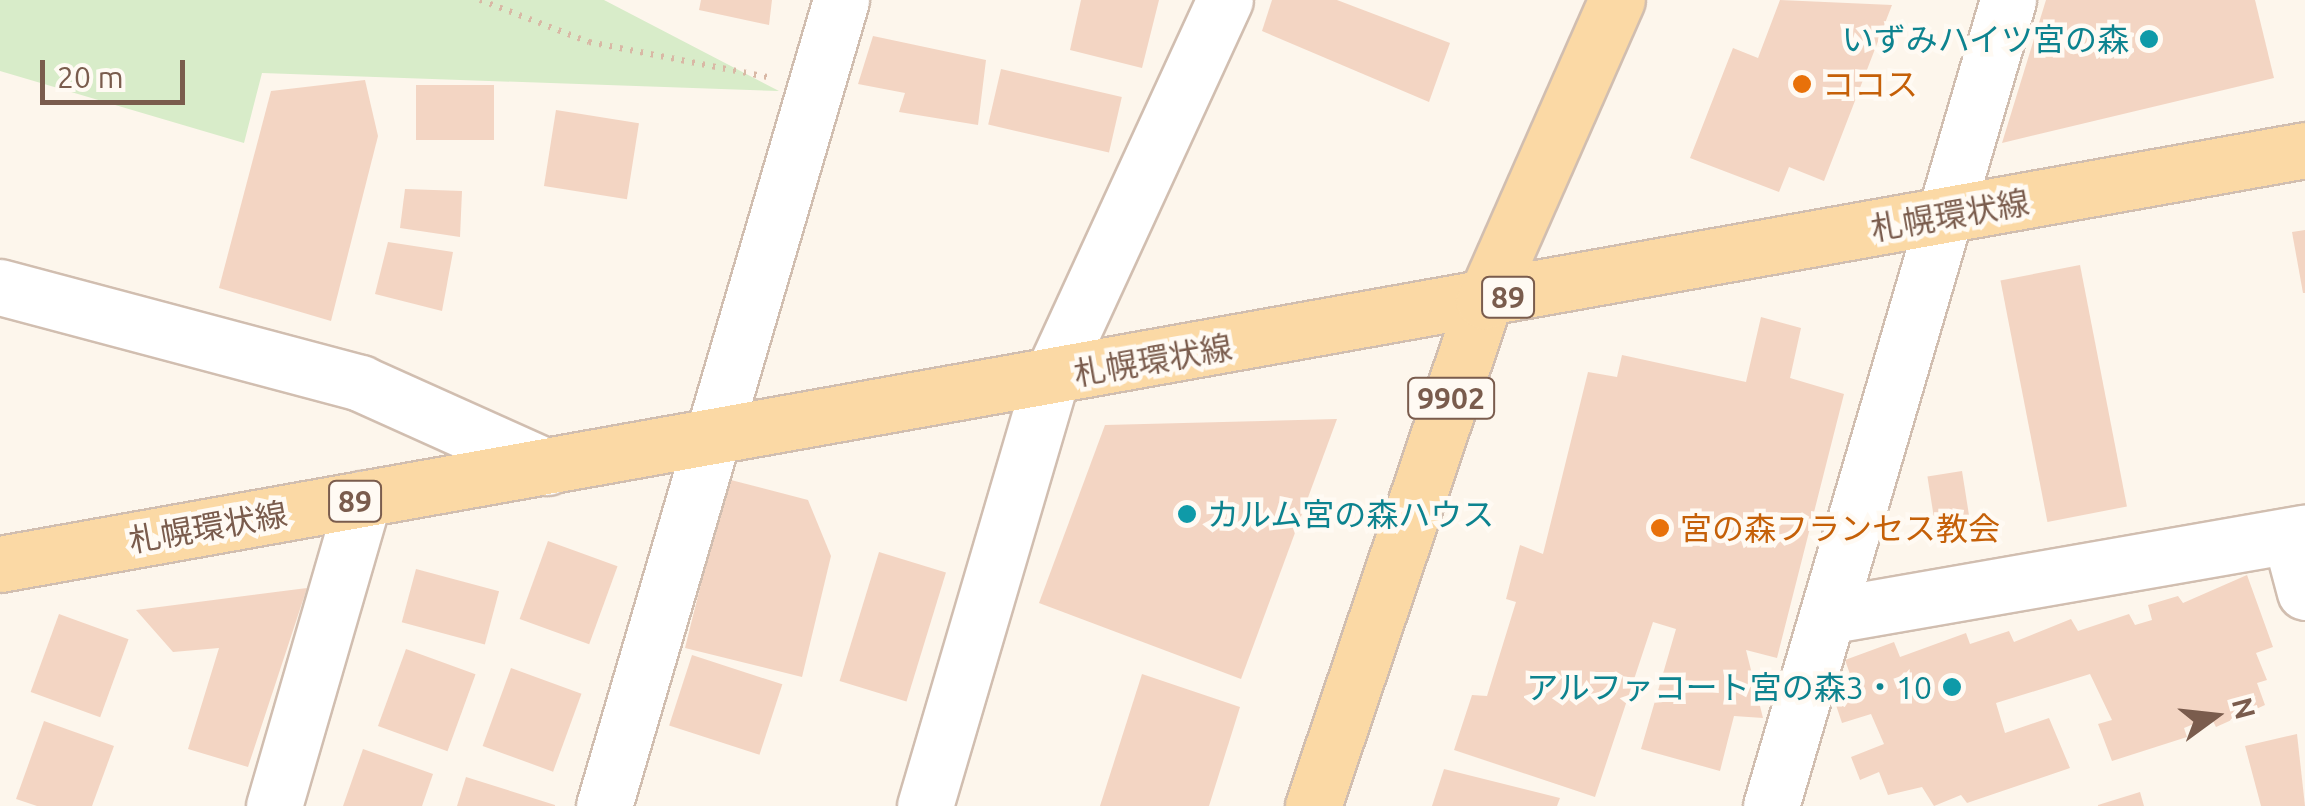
<!DOCTYPE html>
<html>
<head>
<meta charset="utf-8">
<style>
  body { margin:0 }
  #map { position:relative; width:2305px; height:806px; overflow:hidden; background:#fdf6ec; font-family:Ubuntu,"Noto Sans JP",sans-serif }
  div>[style] { position:absolute }
  .green>* { inset:0; background:#d8ecc9 }
  .building>* { inset:0; background:#f3d5c3; transform-origin:0 0 }
  .path>* { height:6px; margin-top:-3px; transform-origin:0; background:repeating-linear-gradient(90deg,#d9b8a5 0 2.5px,transparent 0 10.5px) }
  .roads { filter:drop-shadow(2px 0 #d1beb0) drop-shadow(-2px 0 #d1beb0) drop-shadow(0 2px #d1beb0) drop-shadow(0 -2px #d1beb0) }
  .minor>* { height:55px; margin:-27.5px; padding:0 27.5px; transform-origin:27.5px; border-radius:27.5px; background:#fff }
  .primary>* { height:55px; margin:-27.5px; padding:0 27.5px; transform-origin:27.5px; border-radius:27.5px; background:#fbd9a5 }
  .dots>* { width:28px; height:28px; translate:-50% -50%; box-sizing:border-box; border:5px solid #fffaf3; border-radius:50% }
  span { translate:-50% -50%; white-space:nowrap; text-align:center; line-height:1.15; -webkit-text-stroke:9px #fffaf3; paint-order:stroke }
  .shield-label span { padding:2px 8px; background:#fffaf3; border:2px solid; border-radius:8px; -webkit-text-stroke-width:0 }
  .shield-label { font-size:30px; color:#7a5c4d; font-weight:700 }
  .culture-label { font-size:32px; color:#0d838f }
  .right { translate:-100% -50%; text-align:right }
  .left { translate:0 -50%; text-align:left }
  .food-label { font-size:32px; color:#c56008 }
  .street-label { font-size:32px; color:#7a5c4d }
  .north { position:absolute; left:2165px; top:666px; width:100px; height:100px; -webkit-text-stroke:8px #fffaf3; paint-order:stroke; rotate:75deg; font-size:28px; font-weight:700; line-height:40px; text-align:center; color:#7a5c4d }
  .north::after { content:''; display:block; margin:auto; width:35px; height:45px; background:#7a5c4d; clip-path:polygon(50% 0,100% 100%,50% 72%,0 100%) }
  .scale { position:absolute; left:40px; top:60px; width:145px; height:45px; box-sizing:border-box; border:5px solid #7a5c4d; border-top:0; padding-left:12px; font-size:30px; line-height:35px; white-space:nowrap; color:#7a5c4d; -webkit-text-stroke:8px #fffaf3; paint-order:stroke }
</style>
</head>
<body>
<div id="map">
  <div class="green">
    <div style="clip-path:polygon(0 0,604px 0,779px 91px,262px 73px,244px 143px,0 71px)"></div>
  </div>
  <div class="building">
    <div style="clip-path:polygon(701px 0,772px 0,769px 25px,699px 10px)"></div>
    <div style="clip-path:polygon(1081px 0,1159px 0,1142px 68px,1070px 50px)"></div>
    <div style="clip-path:polygon(1272px 0,1337px 0,1450px 43px,1429px 102px,1262px 31px)"></div>
    <div style="clip-path:polygon(1780px 0,1892px 5px,1824px 181px,1789px 167px,1779px 192px,1690px 158px,1733px 48px,1758px 58px)"></div>
    <div style="clip-path:polygon(2046px 0,2255px 0,2274px 78px,2002px 143px)"></div>
    <div style="clip-path:polygon(873px 36px,986px 60px,978px 125px,899px 112px,905px 93px,858px 84px)"></div>
    <div style="left:1001px;top:69px;width:124px;height:57px;rotate:13deg"></div>
    <div style="clip-path:polygon(365px 80px,378px 136px,331px 321px,219px 288px,271px 91px)"></div>
    <div style="left:416px;top:85px;width:78px;height:55px"></div>
    <div style="left:556px;top:110px;width:84px;height:77px;rotate:9deg"></div>
    <div style="clip-path:polygon(405px 189px,462px 191px,460px 237px,400px 228px)"></div>
    <div style="clip-path:polygon(2305px 230px,2305px 293px,2303px 293px,2292px 232px)"></div>
    <div style="clip-path:polygon(388px 242px,453px 252px,442px 311px,375px 294px)"></div>
    <div style="left:2080px;top:265px;width:246px;height:81px;rotate:79deg"></div>
    <div style="clip-path:polygon(1761px 317px,1801px 328px,1790px 378px,1844px 394px,1777px 658px,1746px 650px,1763px 718px,1734px 716px,1720px 771px,1641px 749px,1676px 629px,1653px 622px,1595px 797px,1454px 750px,1472px 695px,1487px 696px,1516px 602px,1506px 599px,1520px 545px,1543px 554px,1588px 372px,1617px 377px,1622px 355px,1746px 382px)"></div>
    <div style="clip-path:polygon(1337px 419px,1241px 679px,1039px 603px,1105px 425px)"></div>
    <div style="left:1962px;top:471px;width:59px;height:35px;rotate:81deg"></div>
    <div style="clip-path:polygon(727px 479px,808px 500px,831px 556px,802px 677px,685px 648px)"></div>
    <div style="left:548px;top:541px;width:74px;height:83px;rotate:20deg"></div>
    <div style="left:879px;top:552px;width:70px;height:135px;rotate:17deg"></div>
    <div style="left:416px;top:569px;width:86px;height:55px;rotate:15deg"></div>
    <div style="clip-path:polygon(2247px 575px,2273px 647px,2256px 653px,2267px 680px,2257px 683px,2265px 705px,2216px 727px,2211px 717px,2184px 728px,2187px 737px,2112px 761px,2098px 724px,2112px 720px,2090px 674px,1996px 703px,2005px 733px,2049px 718px,2070px 768px,1967px 803px,1961px 795px,1934px 806px,1922px 787px,1888px 795px,1879px 772px,1860px 780px,1851px 757px,1884px 744px,1871px 714px,1842px 723px,1834px 699px,1856px 691px,1845px 660px,1894px 642px,1900px 657px,1966px 633px,1970px 644px,2009px 631px,2014px 642px,2071px 619px,2078px 631px,2129px 614px,2135px 625px,2152px 620px,2148px 605px,2178px 596px,2183px 603px)"></div>
    <div style="clip-path:polygon(307px 588px,248px 767px,188px 749px,219px 648px,173px 652px,136px 610px)"></div>
    <div style="left:59px;top:614px;width:74px;height:83px;rotate:20deg"></div>
    <div style="left:406px;top:649px;width:74px;height:82px;rotate:20deg"></div>
    <div style="left:692px;top:655px;width:95px;height:74px;rotate:18deg"></div>
    <div style="left:511px;top:668px;width:75px;height:83px;rotate:20deg"></div>
    <div style="clip-path:polygon(1142px 674px,1240px 707px,1209px 806px,1100px 806px)"></div>
    <div style="clip-path:polygon(44px 721px,114px 746px,92px 806px,37px 806px,16px 799px)"></div>
    <div style="clip-path:polygon(2297px 734px,2305px 806px,2261px 806px,2245px 746px)"></div>
    <div style="clip-path:polygon(363px 749px,433px 774px,422px 806px,343px 806px)"></div>
    <div style="clip-path:polygon(1444px 769px,1560px 798px,1557px 806px,1432px 806px)"></div>
    <div style="clip-path:polygon(466px 777px,555px 805px,555px 806px,457px 806px)"></div>
    <div style="clip-path:polygon(2140px 792px,2144px 806px,2098px 806px,2098px 805px)"></div>
  </div>
  <div class="path">
    <div style="left:480px;top:0;width:117px;rotate:21.1deg"></div>
    <div style="left:589px;top:42px;width:182px;rotate:11.1deg"></div>
  </div>
  <div class="roads">
    <div class="minor">
      <div style="left:0;top:287px;width:373px;rotate:14.9deg"></div>
      <div style="left:360px;top:383px;width:205px;rotate:24.2deg"></div>
      <div style="left:2290px;top:536px;width:58px;rotate:75deg"></div>
      <div style="left:1827px;top:616px;width:485px;rotate:-9.9deg"></div>
      <div style="left:274px;top:806px;width:320px;rotate:-73.8deg"></div>
      <div style="left:604px;top:806px;width:840px;rotate:-73.61deg"></div>
      <div style="left:925px;top:806px;width:446px;rotate:-73.6deg"></div>
      <div style="left:1051px;top:378px;width:416px;rotate:-65.3deg"></div>
      <div style="left:1771px;top:806px;width:840px;rotate:-73.61deg"></div>
    </div>
    <div class="primary">
      <div style="left:0;top:564px;width:2342px;rotate:-10.18deg"></div>
      <div style="left:1313px;top:806px;width:533px;rotate:-71.29deg"></div>
      <div style="left:1484px;top:301px;width:329px;rotate:-66.2deg"></div>
    </div>
  </div>
  <div class="dots">
    <div style="left:2149px;top:39px;background:#0f9aa8"></div>
    <div style="left:1802px;top:84px;background:#e8710a"></div>
    <div style="left:1187px;top:514px;background:#0f9aa8"></div>
    <div style="left:1660px;top:528px;background:#e8710a"></div>
    <div style="left:1952px;top:687px;background:#0f9aa8"></div>
  </div>
  <div class="shield-label">
    <span style="left:1508px;top:297px">89</span>
    <span style="left:1451px;top:398px">9902</span>
    <span style="left:355px;top:501px">89</span>
  </div>
  <div class="culture-label">
    <span class="right" style="left:2129px;top:39px">いずみハイツ宮の森</span>
    <span class="left" style="left:1207px;top:514px">カルム宮の森ハウス</span>
    <span class="right" style="left:1932px;top:687px">アルファコート宮の森3・10</span>
  </div>
  <div class="food-label">
    <span class="left" style="left:1822px;top:84px">ココス</span>
    <span class="left" style="left:1680px;top:528px">宮の森フランセス教会</span>
  </div>
  <div class="street-label">
    <span style="left:1950px;top:215px;rotate:-10deg">札幌環状線</span>
    <span style="left:1153px;top:360px;rotate:-10deg">札幌環状線</span>
    <span style="left:208px;top:527px;rotate:-10deg">札幌環状線</span>
  </div>
  <div class="north">N</div>
  <div class="scale">20 m</div>
</div>
</body>
</html>
